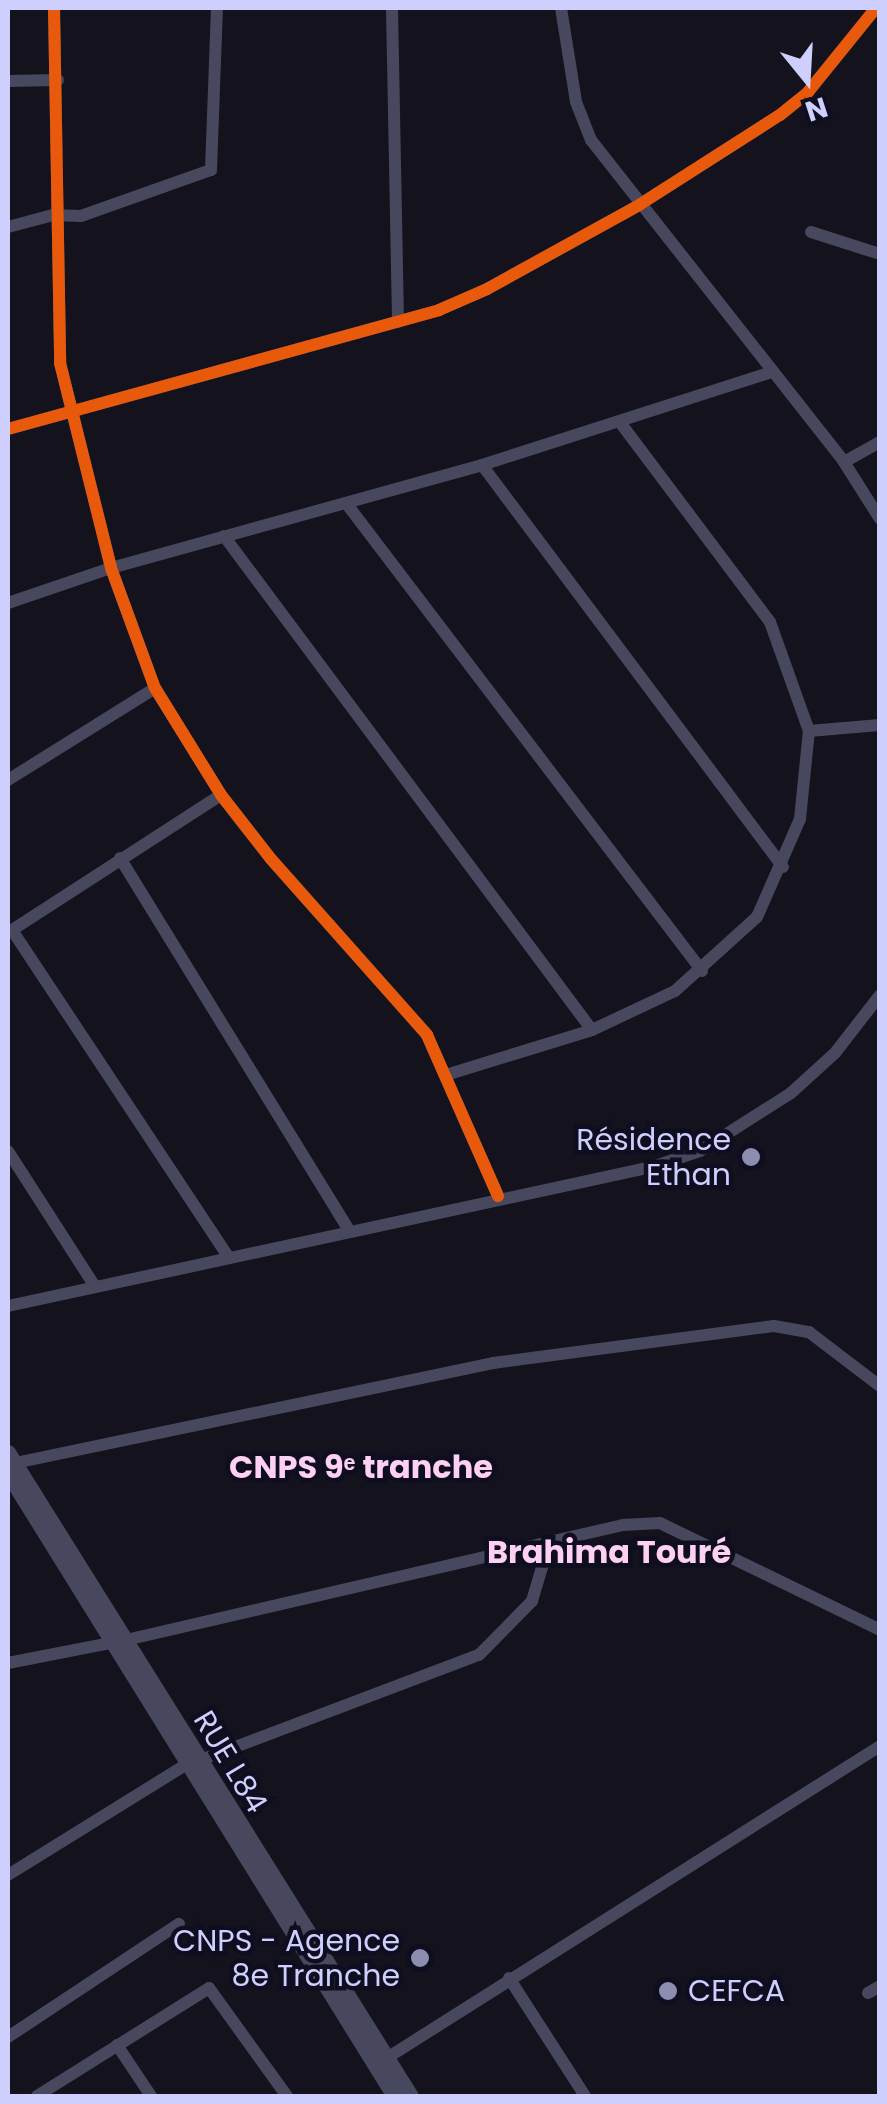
<!DOCTYPE html>
<html>
<head>
<meta charset="utf-8">
<style>
  body { margin:0 }
  #map { position:relative; width:887px; height:2104px; overflow:hidden; background:#13121d; font-family:Poppins,sans-serif }
  div>[style] { position:absolute }
  .minor>* { height:12px; margin:-6px; padding:0 6px; transform-origin:6px; border-radius:6px; background:#47485d }
  .tertiary>* { height:15px; margin:-7.5px; padding:0 7.5px; transform-origin:7.5px; border-radius:7.5px; background:#47485d }
  .cycleway>* { height:12px; margin:-6px; padding:0 6px; transform-origin:6px; border-radius:6px; background:#e8590c }
  .dots>* { width:28px; height:28px; translate:-50% -50%; box-sizing:border-box; border:5px solid #0f0e21; border-radius:50% }
  span { translate:-50% -50%; white-space:nowrap; text-align:center; line-height:1.15; -webkit-text-stroke:9px #0f0e21; paint-order:stroke }
  .poi-label { font-size:30px; color:#cfcffe }
  .right { translate:-100% -50%; text-align:right }
  .left { translate:0 -50%; text-align:left }
  .street-label { font-size:30px; color:#cfcffe }
  .neighbourhood-label { font-size:32px; color:#fed1f2; font-weight:700 }
  .frame { position:absolute; inset:0; border:10px solid #cfcffe; pointer-events:none }
  .north { position:absolute; left:757px; top:30px; width:100px; height:100px; -webkit-text-stroke:8px #0f0e21; paint-order:stroke; rotate:162deg; font-size:28px; font-weight:700; line-height:40px; text-align:center; color:#cfcffe }
  .north::after { content:''; display:block; margin:auto; width:35px; height:45px; background:#cfcffe; clip-path:polygon(50% 0,100% 100%,50% 72%,0 100%) }
</style>
</head>
<body>
<div id="map">
  <div class="minor">
    <div style="left:54px;top:8px;width:355px;rotate:89deg"></div>
    <div style="left:60px;top:363px;width:211px;rotate:76deg"></div>
    <div style="left:111px;top:568px;width:128px;rotate:69.9deg"></div>
    <div style="left:155px;top:688px;width:126px;rotate:58.3deg"></div>
    <div style="left:221px;top:795px;width:81px;rotate:52deg"></div>
    <div style="left:271px;top:859px;width:235px;rotate:48.4deg"></div>
    <div style="left:427px;top:1035px;width:176px;rotate:66.2deg"></div>
    <div style="left:392px;top:8px;width:314px;rotate:88.9deg"></div>
    <div style="left:561px;top:8px;width:95px;rotate:80.9deg"></div>
    <div style="left:576px;top:102px;width:41px;rotate:68.5deg"></div>
    <div style="left:591px;top:140px;width:410px;rotate:51.8deg"></div>
    <div style="left:844px;top:462px;width:67px;rotate:57.7deg"></div>
    <div style="left:8px;top:81px;width:50px;rotate:-1.1deg"></div>
    <div style="left:8px;top:227px;width:47px;rotate:-14.9deg"></div>
    <div style="left:53px;top:215px;width:28px;rotate:2deg"></div>
    <div style="left:81px;top:216px;width:138px;rotate:-19.5deg"></div>
    <div style="left:211px;top:170px;width:162px;rotate:-87.9deg"></div>
    <div style="left:811px;top:232px;width:72px;rotate:17.7deg"></div>
    <div style="left:8px;top:429px;width:447px;rotate:-15.4deg"></div>
    <div style="left:439px;top:310px;width:52px;rotate:-23.6deg"></div>
    <div style="left:487px;top:289px;width:174px;rotate:-28.9deg"></div>
    <div style="left:639px;top:205px;width:167px;rotate:-32.6deg"></div>
    <div style="left:780px;top:115px;width:36px;rotate:-39deg"></div>
    <div style="left:808px;top:92px;width:108px;rotate:-51deg"></div>
    <div style="left:844px;top:462px;width:41px;rotate:-29.1deg"></div>
    <div style="left:482px;top:465px;width:502px;rotate:53.18deg"></div>
    <div style="left:346px;top:503px;width:588px;rotate:52.74deg"></div>
    <div style="left:224px;top:536px;width:616px;rotate:53.32deg"></div>
    <div style="left:8px;top:603px;width:109px;rotate:-18.8deg"></div>
    <div style="left:111px;top:568px;width:385px;rotate:-15.5deg"></div>
    <div style="left:482px;top:465px;width:300px;rotate:-17.8deg"></div>
    <div style="left:809px;top:731px;width:71px;rotate:-4.8deg"></div>
    <div style="left:8px;top:780px;width:173px;rotate:-32deg"></div>
    <div style="left:120px;top:858px;width:435px;rotate:58.4deg"></div>
    <div style="left:12px;top:930px;width:390px;rotate:56.5deg"></div>
    <div style="left:9px;top:932px;width:252px;rotate:-32.9deg"></div>
    <div style="left:449px;top:1074px;width:150px;rotate:-17.1deg"></div>
    <div style="left:592px;top:1030px;width:92px;rotate:-25.2deg"></div>
    <div style="left:675px;top:991px;width:110px;rotate:-42.1deg"></div>
    <div style="left:757px;top:917px;width:107px;rotate:-66.3deg"></div>
    <div style="left:800px;top:819px;width:88px;rotate:-84.2deg"></div>
    <div style="left:809px;top:731px;width:116px;rotate:-109.7deg"></div>
    <div style="left:770px;top:622px;width:250px;rotate:-126.9deg"></div>
    <div style="left:8px;top:1151px;width:159px;rotate:57.3deg"></div>
    <div style="left:8px;top:1306px;width:659px;rotate:-12.18deg"></div>
    <div style="left:652px;top:1167px;width:51px;rotate:-18.4deg"></div>
    <div style="left:700px;top:1151px;width:108px;rotate:-32.5deg"></div>
    <div style="left:791px;top:1093px;width:59px;rotate:-42.3deg"></div>
    <div style="left:835px;top:1053px;width:73px;rotate:-52.2deg"></div>
    <div style="left:15px;top:1463px;width:488px;rotate:-11.8deg"></div>
    <div style="left:493px;top:1363px;width:283px;rotate:-7.5deg"></div>
    <div style="left:774px;top:1326px;width:36px;rotate:10deg"></div>
    <div style="left:809px;top:1332px;width:89px;rotate:37.3deg"></div>
    <div style="left:126px;top:1640px;width:510px;rotate:-13.03deg"></div>
    <div style="left:623px;top:1525px;width:37px;rotate:-3deg"></div>
    <div style="left:660px;top:1523px;width:245px;rotate:25.9deg"></div>
    <div style="left:8px;top:1663px;width:105px;rotate:-11deg"></div>
    <div style="left:198px;top:1761px;width:300px;rotate:-20.7deg"></div>
    <div style="left:479px;top:1655px;width:76px;rotate:-45.5deg"></div>
    <div style="left:532px;top:1601px;width:56px;rotate:-73.5deg"></div>
    <div style="left:8px;top:1875px;width:207px;rotate:-31.8deg"></div>
    <div style="left:509px;top:1978px;width:140px;rotate:57.2deg"></div>
    <div style="left:868px;top:1993px;width:14px;rotate:-30deg"></div>
    <div style="left:8px;top:2037px;width:205px;rotate:-33.5deg"></div>
    <div style="left:117px;top:2045px;width:61px;rotate:56.3deg"></div>
    <div style="left:379px;top:2063px;width:593px;rotate:-32.32deg"></div>
    <div style="left:37px;top:2096px;width:203px;rotate:-32.1deg"></div>
    <div style="left:209px;top:1988px;width:133px;rotate:54.2deg"></div>
  </div>
  <div class="tertiary">
    <div style="left:8px;top:1452px;width:760px;rotate:57.96deg"></div>
    <div style="left:8px;top:1474px;width:732px;rotate:58.18deg"></div>
  </div>
  <div class="cycleway">
    <div style="left:54px;top:8px;width:355px;rotate:89deg"></div>
    <div style="left:60px;top:363px;width:211px;rotate:76deg"></div>
    <div style="left:111px;top:568px;width:128px;rotate:69.9deg"></div>
    <div style="left:155px;top:688px;width:126px;rotate:58.3deg"></div>
    <div style="left:221px;top:795px;width:81px;rotate:52deg"></div>
    <div style="left:271px;top:859px;width:235px;rotate:48.4deg"></div>
    <div style="left:427px;top:1035px;width:176px;rotate:66.2deg"></div>
    <div style="left:8px;top:429px;width:447px;rotate:-15.4deg"></div>
    <div style="left:439px;top:310px;width:52px;rotate:-23.6deg"></div>
    <div style="left:487px;top:289px;width:174px;rotate:-28.9deg"></div>
    <div style="left:639px;top:205px;width:167px;rotate:-32.6deg"></div>
    <div style="left:780px;top:115px;width:36px;rotate:-39deg"></div>
    <div style="left:808px;top:92px;width:108px;rotate:-51deg"></div>
  </div>
  <div class="dots">
    <div style="left:751px;top:1157px;background:#8d8daf"></div>
    <div style="left:420px;top:1958px;background:#8d8daf"></div>
    <div style="left:668px;top:1991px;background:#8d8daf"></div>
  </div>
  <div class="poi-label">
    <span class="right" style="left:731px;top:1157px">Résidence<br>Ethan</span>
    <span class="right" style="left:400px;top:1958px">CNPS - Agence<br>8e Tranche</span>
    <span class="left" style="left:688px;top:1991px">CEFCA</span>
  </div>
  <div class="street-label">
    <span style="left:230px;top:1762px;rotate:59deg">RUE L84</span>
  </div>
  <div class="neighbourhood-label">
    <span style="left:361px;top:1467px">CNPS 9ᵉ tranche</span>
    <span style="left:609px;top:1552px">Brahima Touré</span>
  </div>
  <div class="frame"></div>
  <div class="north">N</div>
</div>
</body>
</html>
